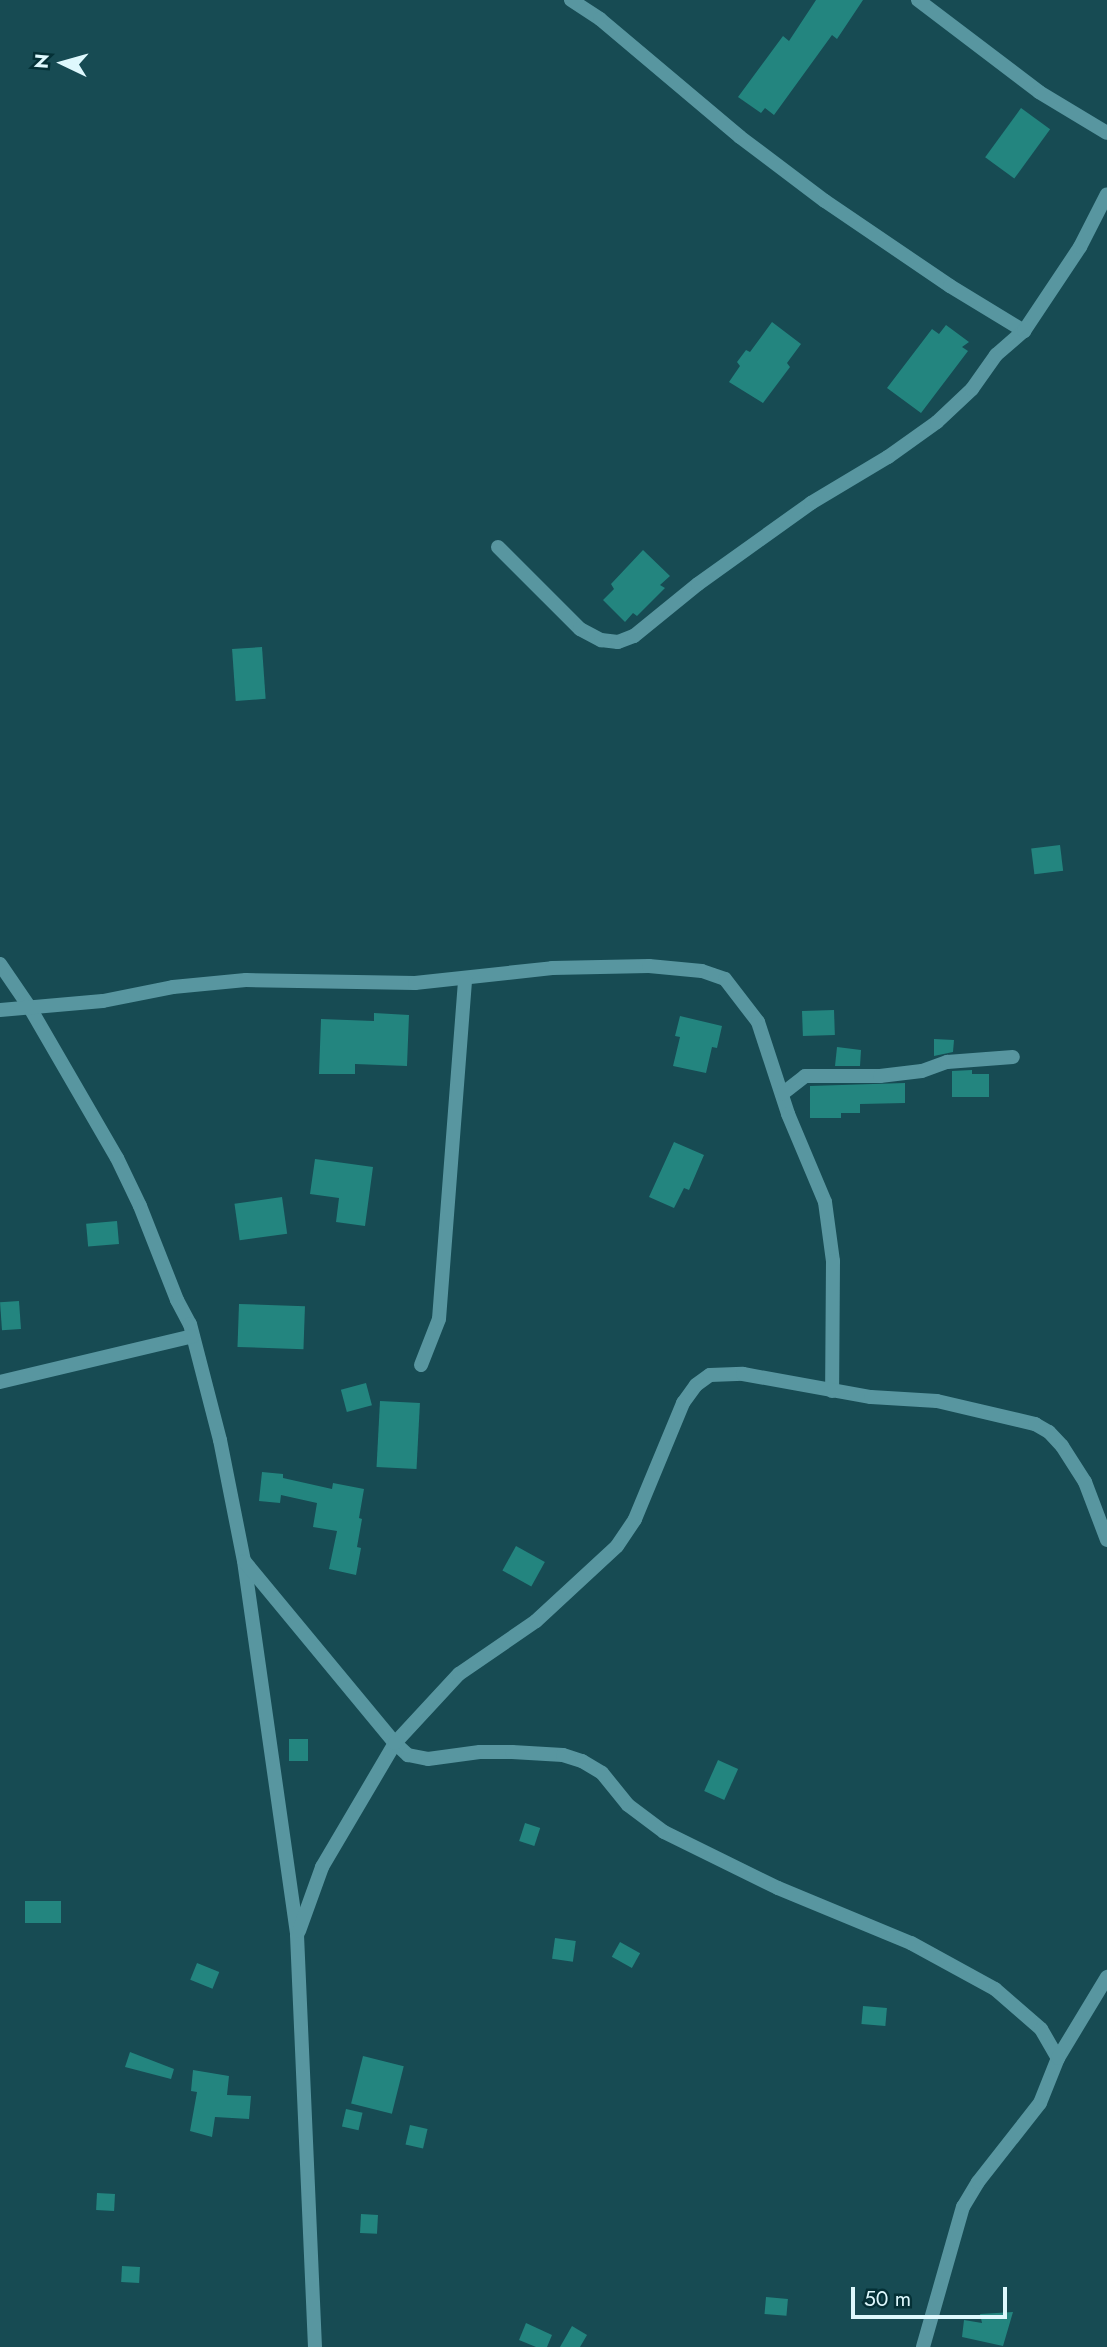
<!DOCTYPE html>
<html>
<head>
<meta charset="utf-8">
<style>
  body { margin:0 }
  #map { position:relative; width:1107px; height:2347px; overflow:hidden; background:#174b53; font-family:Jost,sans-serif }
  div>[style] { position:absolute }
  .building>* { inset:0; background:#23857f; transform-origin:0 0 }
  .street>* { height:14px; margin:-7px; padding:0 7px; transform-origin:7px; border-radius:7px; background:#5896a0 }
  span { translate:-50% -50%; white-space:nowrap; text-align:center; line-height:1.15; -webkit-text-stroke:5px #043036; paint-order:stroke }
  .north { position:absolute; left:28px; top:28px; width:70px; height:70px; -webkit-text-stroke:5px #043036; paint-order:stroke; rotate:275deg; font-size:19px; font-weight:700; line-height:28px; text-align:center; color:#def8fd }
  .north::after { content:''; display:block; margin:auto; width:24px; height:32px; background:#def8fd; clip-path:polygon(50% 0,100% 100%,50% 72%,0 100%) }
  .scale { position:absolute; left:851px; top:2287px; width:156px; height:32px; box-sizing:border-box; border:4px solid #def8fd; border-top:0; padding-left:9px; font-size:21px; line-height:24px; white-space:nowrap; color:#def8fd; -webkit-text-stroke:5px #043036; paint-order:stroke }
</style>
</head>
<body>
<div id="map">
  <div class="building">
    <div style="clip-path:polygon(816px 0,863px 0,837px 39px,832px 35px,774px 115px,765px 108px,761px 113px,738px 97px,783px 36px,789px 41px)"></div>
    <div style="left:1021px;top:108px;width:36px;height:61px;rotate:36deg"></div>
    <div style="clip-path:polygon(772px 322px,801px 344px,787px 363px,790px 367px,763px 403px,729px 382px,740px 366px,737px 362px,746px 350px,750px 352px)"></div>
    <div style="clip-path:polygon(946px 325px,969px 342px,962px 347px,968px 351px,921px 413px,887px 388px,932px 329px,939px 334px)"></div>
    <div style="clip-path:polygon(643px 550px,670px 576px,660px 585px,665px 588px,637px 616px,633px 613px,625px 622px,603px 600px,614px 589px,611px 584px)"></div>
    <div style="left:262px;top:647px;width:52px;height:30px;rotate:86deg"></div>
    <div style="left:1060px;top:845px;width:26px;height:29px;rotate:83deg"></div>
    <div style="left:834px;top:1010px;width:25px;height:32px;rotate:88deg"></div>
    <div style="clip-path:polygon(374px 1013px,409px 1015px,407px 1066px,355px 1064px,355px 1074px,319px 1074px,321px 1019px,374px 1021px)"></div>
    <div style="clip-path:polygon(680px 1016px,722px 1026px,717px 1048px,712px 1047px,706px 1073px,673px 1066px,680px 1037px,675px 1036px)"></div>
    <div style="clip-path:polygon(934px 1039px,954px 1040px,953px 1052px,934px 1056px)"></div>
    <div style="clip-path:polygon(837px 1047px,861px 1050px,860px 1066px,835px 1066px)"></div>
    <div style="clip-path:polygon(972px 1070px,972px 1074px,989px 1074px,989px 1097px,952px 1097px,952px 1071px)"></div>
    <div style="clip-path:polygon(905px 1083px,905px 1103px,860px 1104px,860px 1113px,841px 1113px,841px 1118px,810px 1118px,810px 1086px)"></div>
    <div style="clip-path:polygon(674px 1142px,704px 1155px,689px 1190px,684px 1188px,674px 1208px,649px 1197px)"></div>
    <div style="clip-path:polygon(315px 1159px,373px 1167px,365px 1226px,336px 1222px,339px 1198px,310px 1194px)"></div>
    <div style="left:282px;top:1197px;width:37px;height:48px;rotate:82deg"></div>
    <div style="left:117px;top:1221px;width:23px;height:31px;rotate:85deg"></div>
    <div style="left:19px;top:1301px;width:28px;height:19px;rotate:86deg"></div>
    <div style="left:239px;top:1304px;width:66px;height:43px;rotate:2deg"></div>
    <div style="left:366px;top:1383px;width:23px;height:26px;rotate:75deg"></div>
    <div style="left:380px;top:1401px;width:40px;height:66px;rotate:3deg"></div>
    <div style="clip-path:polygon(262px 1472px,283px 1474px,283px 1478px,332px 1489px,333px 1483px,364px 1489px,359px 1518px,362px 1519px,357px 1547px,361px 1548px,356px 1575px,329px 1569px,337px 1531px,313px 1527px,317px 1503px,281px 1495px,280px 1503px,259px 1501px)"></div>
    <div style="left:516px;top:1546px;width:33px;height:28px;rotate:29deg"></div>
    <div style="left:289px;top:1739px;width:19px;height:22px"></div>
    <div style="left:718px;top:1760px;width:22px;height:34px;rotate:24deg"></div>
    <div style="left:525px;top:1823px;width:16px;height:19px;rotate:18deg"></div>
    <div style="left:25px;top:1901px;width:36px;height:22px"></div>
    <div style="left:555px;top:1938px;width:21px;height:21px;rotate:8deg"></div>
    <div style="left:620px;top:1942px;width:23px;height:17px;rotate:29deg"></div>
    <div style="left:197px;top:1963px;width:24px;height:18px;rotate:22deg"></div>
    <div style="left:863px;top:2006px;width:24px;height:18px;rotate:5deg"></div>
    <div style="clip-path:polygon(130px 2052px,174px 2069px,171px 2079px,125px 2067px)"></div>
    <div style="left:363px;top:2056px;width:42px;height:49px;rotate:14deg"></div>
    <div style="clip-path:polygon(193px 2070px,229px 2076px,227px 2095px,251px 2096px,249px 2119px,215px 2117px,212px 2137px,190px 2131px,197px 2092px,191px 2091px)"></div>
    <div style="left:346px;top:2109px;width:17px;height:18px;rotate:13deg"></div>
    <div style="left:410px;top:2125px;width:18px;height:20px;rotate:13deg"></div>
    <div style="left:97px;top:2193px;width:18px;height:17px;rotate:3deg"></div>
    <div style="left:361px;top:2214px;width:17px;height:19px;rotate:3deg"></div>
    <div style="left:122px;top:2266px;width:18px;height:16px;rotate:3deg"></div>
    <div style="left:766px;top:2297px;width:22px;height:17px;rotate:5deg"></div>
    <div style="clip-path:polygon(1013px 2312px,1003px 2346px,962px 2337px,964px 2320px,982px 2323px,980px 2314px)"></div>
    <div style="clip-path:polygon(526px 2323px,552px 2335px,547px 2347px,536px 2347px,519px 2340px)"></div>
    <div style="clip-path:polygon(572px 2326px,587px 2335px,580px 2347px,560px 2347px)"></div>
  </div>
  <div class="street">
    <div style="left:571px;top:0;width:35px;rotate:33deg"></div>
    <div style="left:600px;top:19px;width:183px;rotate:40.1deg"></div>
    <div style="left:740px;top:137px;width:106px;rotate:37deg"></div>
    <div style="left:825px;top:201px;width:151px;rotate:34.2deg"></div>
    <div style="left:950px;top:286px;width:87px;rotate:31.3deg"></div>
    <div style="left:918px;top:0;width:152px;rotate:37.2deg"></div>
    <div style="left:1039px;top:92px;width:79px;rotate:31.1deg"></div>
    <div style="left:498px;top:547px;width:116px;rotate:45deg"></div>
    <div style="left:580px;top:629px;width:24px;rotate:28deg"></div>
    <div style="left:601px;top:640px;width:17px;rotate:7deg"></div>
    <div style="left:618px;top:642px;width:17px;rotate:-21deg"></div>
    <div style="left:634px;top:636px;width:82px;rotate:-39.1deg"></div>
    <div style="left:698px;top:584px;width:139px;rotate:-35.6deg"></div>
    <div style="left:811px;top:503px;width:90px;rotate:-30.9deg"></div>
    <div style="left:888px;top:457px;width:60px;rotate:-35.5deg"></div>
    <div style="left:937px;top:422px;width:48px;rotate:-43.3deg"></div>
    <div style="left:972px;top:389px;width:42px;rotate:-54.8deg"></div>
    <div style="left:996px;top:355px;width:37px;rotate:-41deg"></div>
    <div style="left:1024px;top:331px;width:101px;rotate:-56.3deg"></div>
    <div style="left:1080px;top:247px;width:59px;rotate:-63deg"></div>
    <div style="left:0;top:964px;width:53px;rotate:55.7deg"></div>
    <div style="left:30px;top:1008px;width:173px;rotate:59.9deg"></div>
    <div style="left:117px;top:1158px;width:53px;rotate:64.4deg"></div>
    <div style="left:140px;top:1206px;width:101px;rotate:68.5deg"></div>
    <div style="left:177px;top:1300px;width:27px;rotate:62deg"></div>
    <div style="left:190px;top:1324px;width:120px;rotate:75.5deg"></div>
    <div style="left:220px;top:1440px;width:123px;rotate:78.8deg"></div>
    <div style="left:244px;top:1561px;width:378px;rotate:81.9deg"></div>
    <div style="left:297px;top:1935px;width:412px;rotate:87.5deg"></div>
    <div style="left:0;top:1010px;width:103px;rotate:-5deg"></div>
    <div style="left:103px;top:1001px;width:71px;rotate:-11.3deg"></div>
    <div style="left:173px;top:987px;width:73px;rotate:-5.5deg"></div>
    <div style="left:246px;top:980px;width:169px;rotate:1deg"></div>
    <div style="left:415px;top:983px;width:138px;rotate:-6.2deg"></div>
    <div style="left:552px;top:968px;width:97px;rotate:-1.2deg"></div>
    <div style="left:649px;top:966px;width:53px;rotate:5.4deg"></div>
    <div style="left:702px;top:971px;width:24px;rotate:19deg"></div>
    <div style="left:725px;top:979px;width:54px;rotate:52.5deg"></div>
    <div style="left:758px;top:1022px;width:97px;rotate:71.9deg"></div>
    <div style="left:788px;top:1114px;width:95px;rotate:67.2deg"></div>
    <div style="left:825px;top:1202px;width:60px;rotate:82.3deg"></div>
    <div style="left:833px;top:1261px;width:130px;rotate:90.4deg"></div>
    <div style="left:782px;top:1094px;width:29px;rotate:-38deg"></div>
    <div style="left:805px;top:1076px;width:75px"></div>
    <div style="left:880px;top:1076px;width:42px;rotate:-6.8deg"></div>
    <div style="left:922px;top:1071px;width:27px;rotate:-20deg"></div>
    <div style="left:947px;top:1062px;width:66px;rotate:-4.3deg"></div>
    <div style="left:421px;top:1365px;width:49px;rotate:-68.6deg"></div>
    <div style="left:439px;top:1319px;width:341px;rotate:-85.6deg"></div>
    <div style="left:0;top:1382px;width:198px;rotate:-13.4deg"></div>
    <div style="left:245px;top:1562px;width:235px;rotate:50.4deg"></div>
    <div style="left:395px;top:1743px;width:18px;rotate:43deg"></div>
    <div style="left:408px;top:1755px;width:20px;rotate:11deg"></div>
    <div style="left:428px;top:1759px;width:52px;rotate:-7.7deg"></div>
    <div style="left:480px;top:1752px;width:32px"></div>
    <div style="left:512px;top:1752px;width:51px;rotate:3.4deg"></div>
    <div style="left:563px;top:1755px;width:20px;rotate:18deg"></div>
    <div style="left:582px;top:1761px;width:23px;rotate:31deg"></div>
    <div style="left:602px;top:1773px;width:41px;rotate:50.9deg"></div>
    <div style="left:628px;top:1805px;width:45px;rotate:36.9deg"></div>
    <div style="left:664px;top:1832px;width:127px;rotate:26.2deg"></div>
    <div style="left:778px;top:1888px;width:144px;rotate:22.5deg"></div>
    <div style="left:911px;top:1943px;width:96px;rotate:28.7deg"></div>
    <div style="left:995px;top:1989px;width:61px;rotate:41deg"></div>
    <div style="left:1041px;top:2029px;width:34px;rotate:60deg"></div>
    <div style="left:299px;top:1931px;width:68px;rotate:-70.2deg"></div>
    <div style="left:322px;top:1867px;width:144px;rotate:-59.5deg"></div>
    <div style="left:395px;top:1743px;width:94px;rotate:-47.2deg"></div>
    <div style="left:459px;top:1674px;width:93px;rotate:-34.5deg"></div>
    <div style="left:536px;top:1621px;width:110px;rotate:-42.8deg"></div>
    <div style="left:617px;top:1546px;width:32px;rotate:-56deg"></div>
    <div style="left:635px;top:1519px;width:126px;rotate:-67.5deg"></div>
    <div style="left:683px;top:1403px;width:22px;rotate:-54deg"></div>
    <div style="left:696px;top:1385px;width:17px;rotate:-36deg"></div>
    <div style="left:710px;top:1375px;width:33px;rotate:-2deg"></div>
    <div style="left:743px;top:1374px;width:130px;rotate:10.2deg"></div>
    <div style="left:871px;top:1397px;width:66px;rotate:3.5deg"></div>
    <div style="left:937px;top:1401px;width:101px;rotate:13.2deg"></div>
    <div style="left:1035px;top:1424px;width:16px;rotate:30deg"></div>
    <div style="left:1049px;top:1432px;width:19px;rotate:47deg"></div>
    <div style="left:1062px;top:1446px;width:43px;rotate:57.4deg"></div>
    <div style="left:1085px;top:1482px;width:62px;rotate:69.2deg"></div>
    <div style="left:923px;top:2347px;width:146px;rotate:-74.1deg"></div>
    <div style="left:963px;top:2207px;width:29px;rotate:-59deg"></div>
    <div style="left:978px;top:2182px;width:100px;rotate:-51.9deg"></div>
    <div style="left:1040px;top:2103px;width:48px;rotate:-68.2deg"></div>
    <div style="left:1058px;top:2058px;width:95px;rotate:-58.8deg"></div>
  </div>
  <div class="north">N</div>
  <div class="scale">50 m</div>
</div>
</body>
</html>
